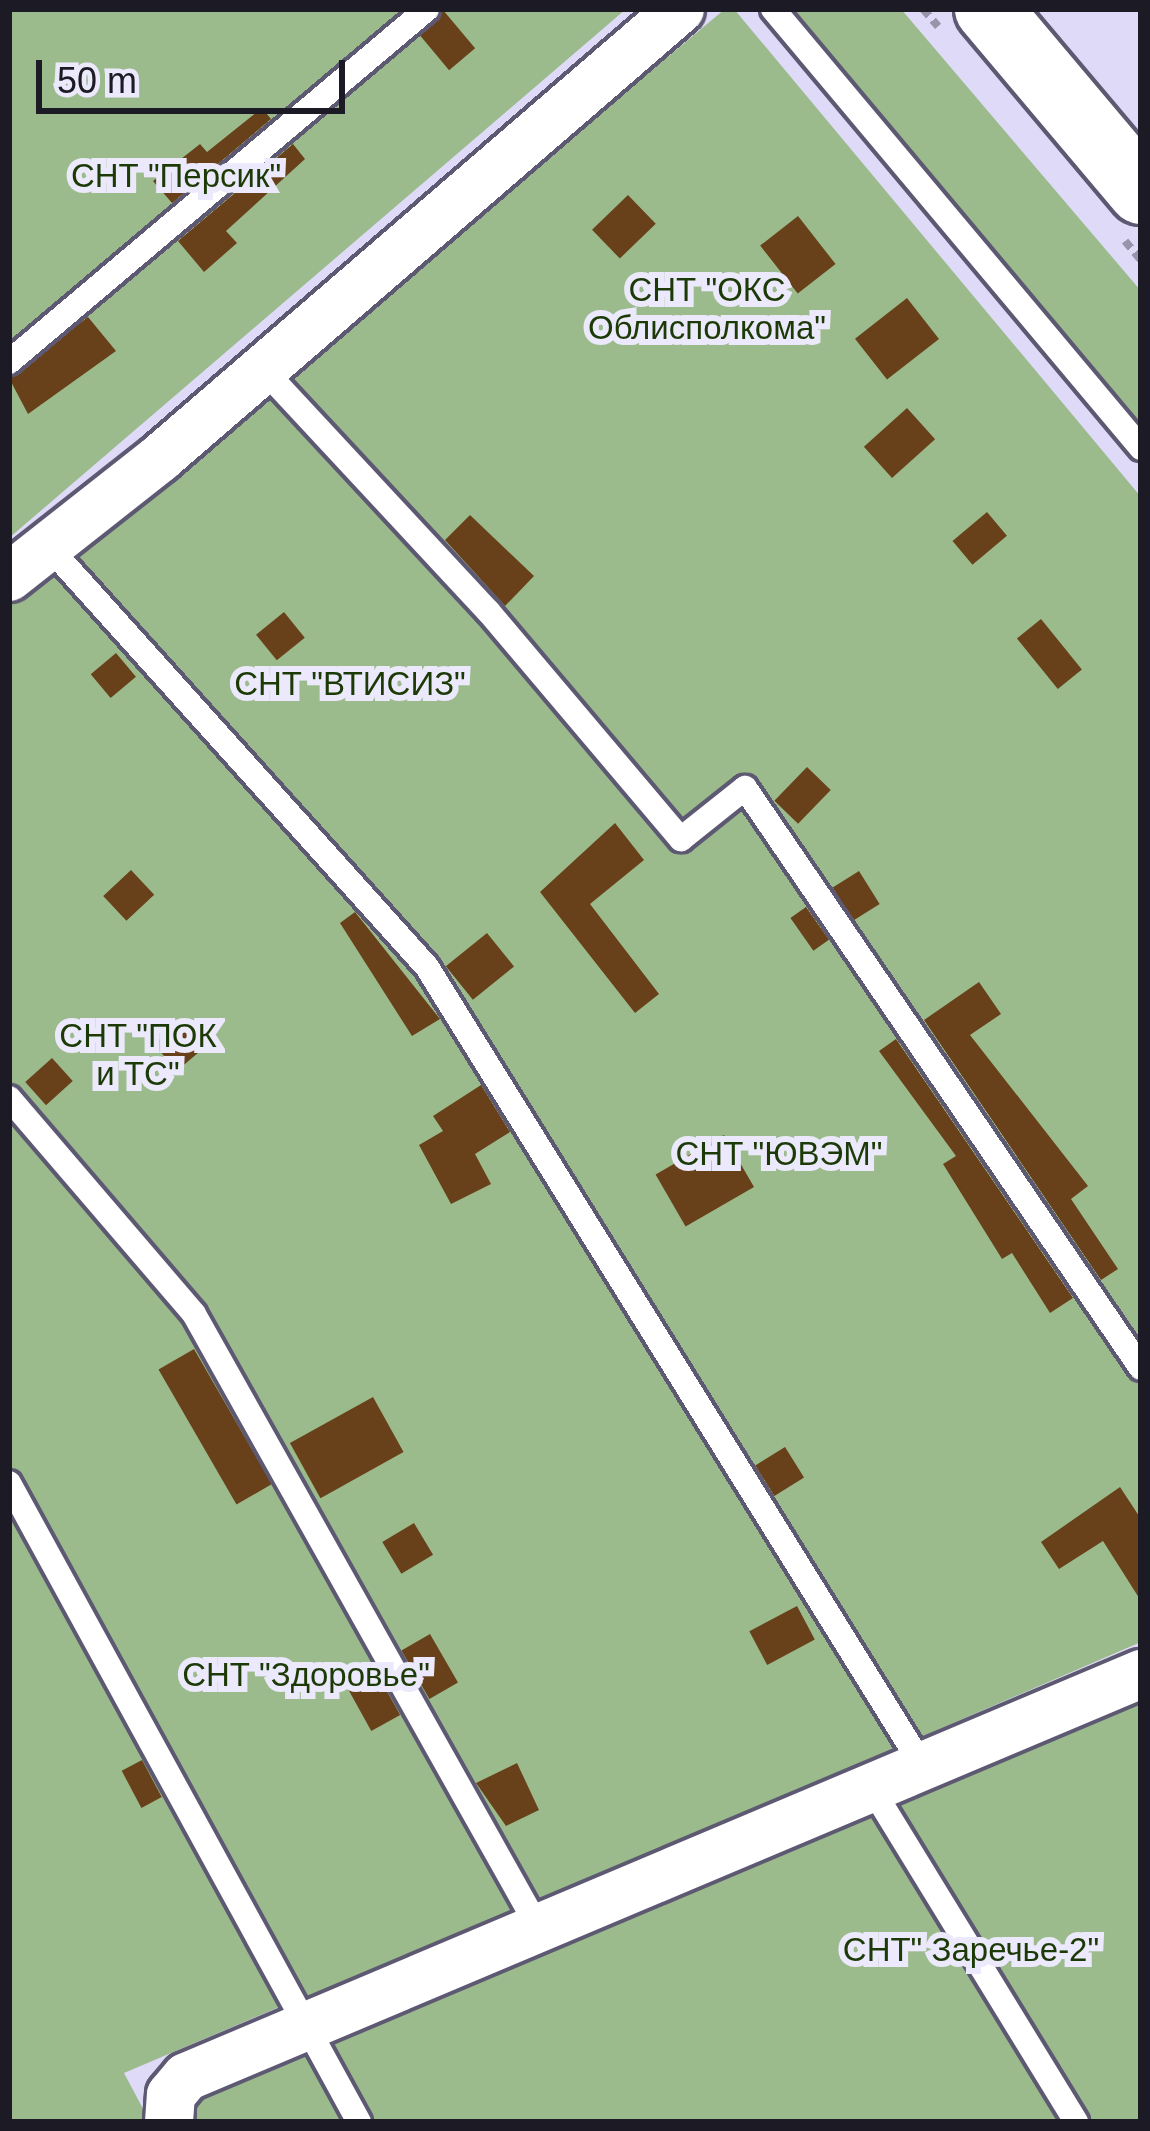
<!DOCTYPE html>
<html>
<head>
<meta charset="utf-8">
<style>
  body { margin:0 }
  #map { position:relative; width:1150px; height:2131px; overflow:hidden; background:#dedaf8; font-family:Arial,sans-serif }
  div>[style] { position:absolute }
  .green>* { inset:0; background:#9cbb8c }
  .building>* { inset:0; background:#68411a; transform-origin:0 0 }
  .path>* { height:8px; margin-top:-4px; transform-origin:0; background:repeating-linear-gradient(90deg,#9895ab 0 9px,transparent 0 15px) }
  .roads { filter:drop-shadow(3px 0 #5d5972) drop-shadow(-3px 0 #5d5972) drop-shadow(0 3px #5d5972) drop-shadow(0 -3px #5d5972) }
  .service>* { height:24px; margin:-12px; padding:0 12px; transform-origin:12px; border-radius:12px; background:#fff }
  .minor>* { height:48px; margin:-24px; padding:0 24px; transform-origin:24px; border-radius:24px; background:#fff }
  .primary>* { height:66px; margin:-33px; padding:0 33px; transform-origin:33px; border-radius:33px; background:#fff }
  span { translate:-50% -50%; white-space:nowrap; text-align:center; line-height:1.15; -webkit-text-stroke:12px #ebe9fb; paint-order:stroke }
  .park-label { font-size:33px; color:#1c3a06 }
  .frame { position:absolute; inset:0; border:12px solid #1c1b25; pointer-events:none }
  .scale { position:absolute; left:36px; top:60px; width:309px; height:54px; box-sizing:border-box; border:6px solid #1c1b25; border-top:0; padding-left:15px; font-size:36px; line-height:42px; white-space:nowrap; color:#1c1b25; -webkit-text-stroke:9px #ebe9fb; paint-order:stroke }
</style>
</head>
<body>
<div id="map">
  <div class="green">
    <div style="clip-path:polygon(9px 9px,626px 9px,9px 538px)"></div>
    <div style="clip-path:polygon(725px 9px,734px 9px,1141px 497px,1141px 1642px,309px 2001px,305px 1996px,124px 2073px,150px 2122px,9px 2122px,9px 607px)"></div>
    <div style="clip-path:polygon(790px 9px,901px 9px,1141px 291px,1141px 429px)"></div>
    <div style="clip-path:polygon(1141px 1692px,1141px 2122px,184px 2122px,194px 2092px)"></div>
  </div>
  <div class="building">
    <div style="left:443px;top:10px;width:50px;height:34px;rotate:50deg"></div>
    <div style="clip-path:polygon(262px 108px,271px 119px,172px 203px,153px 181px,200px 144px,207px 152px)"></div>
    <div style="clip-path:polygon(293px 144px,305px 159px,226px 231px,237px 243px,204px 272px,178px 241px)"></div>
    <div style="left:628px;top:195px;width:40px;height:50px;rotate:46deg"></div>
    <div style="left:798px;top:216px;width:61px;height:48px;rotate:52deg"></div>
    <div style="left:907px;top:298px;width:52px;height:66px;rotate:52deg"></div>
    <div style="clip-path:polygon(88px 317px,116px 351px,28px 414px,9px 378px)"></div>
    <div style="left:907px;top:408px;width:42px;height:58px;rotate:48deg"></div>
    <div style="left:987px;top:512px;width:31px;height:45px;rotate:50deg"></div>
    <div style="clip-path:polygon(470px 515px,534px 576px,505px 606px,445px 540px)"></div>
    <div style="left:284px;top:612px;width:33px;height:36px;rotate:51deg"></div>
    <div style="left:1041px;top:619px;width:65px;height:31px;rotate:51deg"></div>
    <div style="left:116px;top:653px;width:31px;height:33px;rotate:50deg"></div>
    <div style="left:807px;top:767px;width:33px;height:47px;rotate:44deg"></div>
    <div style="clip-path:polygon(615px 823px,644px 860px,590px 904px,659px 994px,635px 1013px,540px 892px)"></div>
    <div style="left:131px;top:870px;width:34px;height:38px;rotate:47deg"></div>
    <div style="left:859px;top:871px;width:39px;height:31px;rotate:58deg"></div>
    <div style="left:806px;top:907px;width:40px;height:19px;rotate:55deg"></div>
    <div style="clip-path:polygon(355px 912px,440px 1019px,412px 1036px,340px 923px)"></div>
    <div style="left:487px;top:933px;width:43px;height:53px;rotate:51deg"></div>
    <div style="clip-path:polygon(979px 982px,1001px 1014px,970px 1035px,1088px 1186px,1071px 1199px,1118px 1269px,1101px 1280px,924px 1020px)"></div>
    <div style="left:184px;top:1019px;width:35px;height:39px;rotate:50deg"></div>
    <div style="clip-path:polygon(896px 1039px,1073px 1298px,1050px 1313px,1012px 1253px,1002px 1259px,943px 1164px,956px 1156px,879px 1051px)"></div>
    <div style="left:52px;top:1058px;width:31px;height:36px;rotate:48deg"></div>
    <div style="clip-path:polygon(481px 1085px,510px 1132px,475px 1154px,491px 1184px,451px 1204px,419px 1145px,443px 1131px,433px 1116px)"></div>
    <div style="left:724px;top:1135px;width:60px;height:79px;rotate:60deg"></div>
    <div style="left:194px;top:1349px;width:156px;height:41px;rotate:60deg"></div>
    <div style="left:373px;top:1397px;width:63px;height:95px;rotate:61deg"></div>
    <div style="left:785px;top:1447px;width:36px;height:35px;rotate:58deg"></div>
    <div style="clip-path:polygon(1120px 1487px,1141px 1519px,1141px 1601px,1103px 1541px,1059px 1569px,1041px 1542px)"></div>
    <div style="left:414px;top:1523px;width:37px;height:37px;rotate:59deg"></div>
    <div style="left:797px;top:1606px;width:38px;height:54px;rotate:62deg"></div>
    <div style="left:430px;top:1634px;width:56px;height:33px;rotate:60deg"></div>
    <div style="left:373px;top:1666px;width:56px;height:33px;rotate:61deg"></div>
    <div style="left:142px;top:1760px;width:42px;height:23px;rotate:62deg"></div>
    <div style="clip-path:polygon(517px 1763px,539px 1810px,506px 1826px,476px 1783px)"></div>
  </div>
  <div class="path">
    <div style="left:923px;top:9px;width:23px;rotate:49deg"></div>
    <div style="left:1125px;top:241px;width:25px;rotate:50deg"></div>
  </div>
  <div class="roads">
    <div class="service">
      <div style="left:773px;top:9px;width:573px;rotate:50.03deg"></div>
      <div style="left:9px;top:362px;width:547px;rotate:-40.18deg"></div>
      <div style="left:262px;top:368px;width:332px;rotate:47.1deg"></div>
      <div style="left:488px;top:611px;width:299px;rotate:49.8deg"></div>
      <div style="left:681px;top:839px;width:82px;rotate:-38.6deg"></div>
      <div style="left:745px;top:788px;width:702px;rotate:55.68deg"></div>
      <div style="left:47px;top:545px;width:568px;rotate:48deg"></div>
      <div style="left:427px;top:967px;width:945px;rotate:58.19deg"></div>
      <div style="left:9px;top:1098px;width:284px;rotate:49.4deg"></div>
      <div style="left:194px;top:1314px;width:703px;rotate:60.7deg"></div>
      <div style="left:9px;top:1483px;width:729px;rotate:61.29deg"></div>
      <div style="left:874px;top:1792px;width:387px;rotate:58.5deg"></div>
    </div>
    <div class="minor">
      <div style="left:9px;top:577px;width:192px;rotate:-38.2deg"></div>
      <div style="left:160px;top:458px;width:687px;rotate:-40.81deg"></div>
      <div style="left:169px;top:2122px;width:27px;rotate:-86deg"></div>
      <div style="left:171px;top:2095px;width:23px;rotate:-50deg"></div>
      <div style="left:186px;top:2077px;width:1037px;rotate:-22.88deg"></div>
    </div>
    <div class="primary">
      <div style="left:988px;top:9px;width:238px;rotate:49.9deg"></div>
    </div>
  </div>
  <div class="park-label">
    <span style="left:176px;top:176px">СНТ "Персик"</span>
    <span style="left:707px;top:309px">СНТ "ОКС<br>Облисполкома"</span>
    <span style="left:350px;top:684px">СНТ "ВТИСИЗ"</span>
    <span style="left:138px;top:1055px">СНТ "ПОК<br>и ТС"</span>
    <span style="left:779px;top:1154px">СНТ "ЮВЭМ"</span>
    <span style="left:306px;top:1675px">СНТ "Здоровье"</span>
    <span style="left:971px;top:1950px">СНТ" Заречье-2"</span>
  </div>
  <div class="frame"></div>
  <div class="scale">50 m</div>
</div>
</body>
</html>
